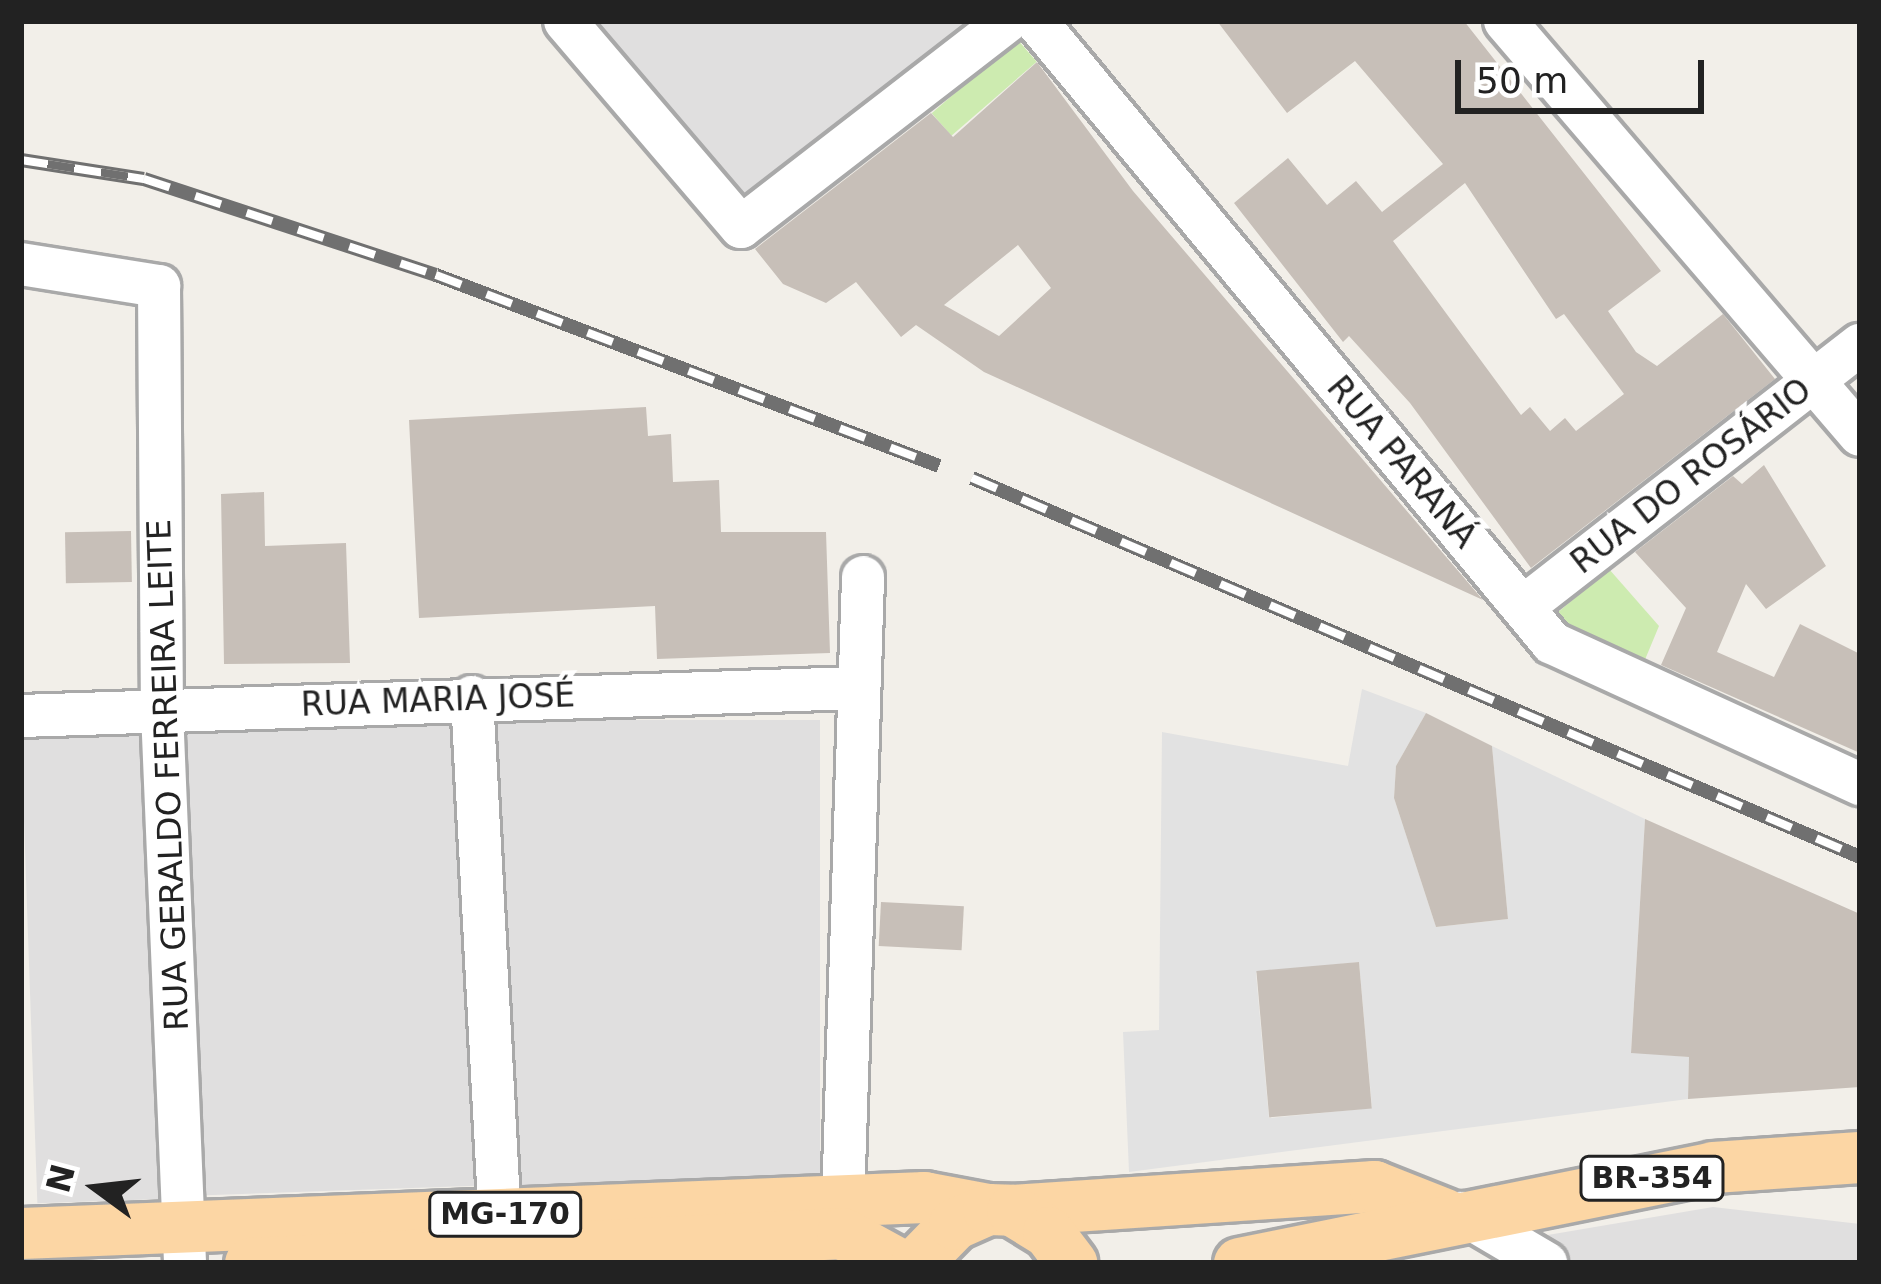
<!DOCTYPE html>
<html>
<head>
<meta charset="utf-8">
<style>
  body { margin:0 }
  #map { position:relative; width:1881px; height:1284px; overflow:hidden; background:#f2efe9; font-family:"DejaVu Sans",sans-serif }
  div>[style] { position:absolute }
  .residential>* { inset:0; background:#e0dfdf; transform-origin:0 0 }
  .grass>* { inset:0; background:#cdebb0; transform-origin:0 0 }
  .parking>* { inset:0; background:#e2e2e2 }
  .building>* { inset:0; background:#c7bfb8; transform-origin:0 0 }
  .roads { filter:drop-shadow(3px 0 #a9a9a9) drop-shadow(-3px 0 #a9a9a9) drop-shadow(0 3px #a9a9a9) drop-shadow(0 -3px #a9a9a9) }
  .minor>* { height:42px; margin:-21px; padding:0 21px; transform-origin:21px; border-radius:21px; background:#fff }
  .major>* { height:51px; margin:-25.5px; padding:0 25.5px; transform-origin:25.5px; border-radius:25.5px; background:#fcd6a4 }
  .rail>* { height:14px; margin-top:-7px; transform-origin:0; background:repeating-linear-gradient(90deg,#fff 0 27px,#707070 0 54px); box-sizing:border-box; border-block:3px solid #707070 }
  span { translate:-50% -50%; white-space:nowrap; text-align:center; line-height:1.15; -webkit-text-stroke:9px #fff; paint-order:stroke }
  .shield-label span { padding:3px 9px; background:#fff; border:3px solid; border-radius:9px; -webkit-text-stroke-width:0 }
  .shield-label { font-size:30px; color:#222; font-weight:700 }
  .street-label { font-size:33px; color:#222 }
  .frame { position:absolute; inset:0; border:24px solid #222; pointer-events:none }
  .north { position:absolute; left:36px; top:1128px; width:120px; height:120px; -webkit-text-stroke:9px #fff; paint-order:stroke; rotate:285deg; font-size:33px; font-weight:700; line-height:48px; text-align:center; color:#222 }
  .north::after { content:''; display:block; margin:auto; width:42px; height:54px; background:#222; clip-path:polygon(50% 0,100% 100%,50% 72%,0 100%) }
  .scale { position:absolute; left:1455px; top:60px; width:249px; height:54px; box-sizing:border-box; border:6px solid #222; border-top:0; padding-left:15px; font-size:36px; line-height:42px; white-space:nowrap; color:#222; -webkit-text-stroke:9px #fff; paint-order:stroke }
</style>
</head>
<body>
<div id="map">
  <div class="residential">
    <div style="clip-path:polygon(589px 21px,975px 21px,742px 200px)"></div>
    <div style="left:460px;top:719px;width:467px;height:285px;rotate:88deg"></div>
    <div style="left:820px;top:720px;width:466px;height:322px;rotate:90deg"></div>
    <div style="left:153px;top:732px;width:467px;height:132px;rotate:88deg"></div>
    <div style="clip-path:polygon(1713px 1207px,1860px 1224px,1860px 1263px,1573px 1263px,1530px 1238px)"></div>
  </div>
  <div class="grass">
    <div style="left:1017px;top:39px;width:30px;height:113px;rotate:49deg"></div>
    <div style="clip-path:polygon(1609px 569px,1659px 626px,1644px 662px,1550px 619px)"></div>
  </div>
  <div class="parking">
    <div style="clip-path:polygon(evenodd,1362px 689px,1426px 713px,1396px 766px,1394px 798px,1436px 927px,1508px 919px,1492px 746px,1645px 819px,1631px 1052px,1689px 1057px,1688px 1099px,1129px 1172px,1123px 1032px,1159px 1030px,1162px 732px,1348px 766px,1362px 689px,1359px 962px,1372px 1108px,1269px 1118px,1256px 973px,1359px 962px)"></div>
  </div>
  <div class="building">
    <div style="clip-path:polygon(evenodd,1217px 21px,1464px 21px,1661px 271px,1608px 311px,1636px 352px,1657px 366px,1723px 314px,1775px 379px,1531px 568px,1410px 403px,1349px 336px,1343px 342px,1234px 203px,1288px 158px,1327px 205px,1356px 181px,1382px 212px,1443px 164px,1355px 61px,1287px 113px,1217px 21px,1465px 183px,1556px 319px,1564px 314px,1624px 394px,1576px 431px,1565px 418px,1550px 431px,1530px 407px,1521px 415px,1393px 241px,1465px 183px)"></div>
    <div style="clip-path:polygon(evenodd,1037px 62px,1133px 191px,1483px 600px,984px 372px,916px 325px,901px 337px,856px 282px,826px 303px,783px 284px,755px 249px,931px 113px,953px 137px,1037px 62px,1018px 245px,1051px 288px,999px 336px,944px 305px,1018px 245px)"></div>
    <div style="clip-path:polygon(646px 407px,648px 436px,671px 434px,673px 482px,719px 480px,721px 532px,826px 532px,830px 653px,657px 659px,655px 606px,419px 618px,409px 420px)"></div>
    <div style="clip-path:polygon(1764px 465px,1826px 566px,1766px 609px,1746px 584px,1717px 652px,1774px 677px,1800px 624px,1860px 654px,1860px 753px,1661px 665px,1686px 608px,1635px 552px,1733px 476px,1742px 484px)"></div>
    <div style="clip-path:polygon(264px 492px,265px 546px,346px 543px,350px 663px,224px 664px,221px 494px)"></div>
    <div style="left:131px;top:531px;width:51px;height:66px;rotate:89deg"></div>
    <div style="clip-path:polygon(1426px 713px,1492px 746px,1508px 919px,1436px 927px,1394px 798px,1396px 766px)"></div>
    <div style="clip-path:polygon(1645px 819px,1860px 914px,1860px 1087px,1688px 1099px,1689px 1057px,1631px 1053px)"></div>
    <div style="left:881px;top:902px;width:83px;height:44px;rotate:3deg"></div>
    <div style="left:1359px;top:962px;width:147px;height:103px;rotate:85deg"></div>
  </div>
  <div class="roads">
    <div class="minor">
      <div style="left:565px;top:21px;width:271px;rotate:49.5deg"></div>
      <div style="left:741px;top:227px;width:337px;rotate:-37.7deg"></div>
      <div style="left:1036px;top:21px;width:808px;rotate:50.32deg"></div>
      <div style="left:1552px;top:643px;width:339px;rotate:24.6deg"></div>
      <div style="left:1505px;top:21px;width:545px;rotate:49.39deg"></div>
      <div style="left:21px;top:264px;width:140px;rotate:9.1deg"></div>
      <div style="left:159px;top:286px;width:425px;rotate:89.6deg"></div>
      <div style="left:162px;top:711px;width:552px;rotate:87.61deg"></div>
      <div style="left:1523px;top:607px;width:427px;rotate:-37.9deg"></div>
      <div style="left:472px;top:697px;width:545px;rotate:86.95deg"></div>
      <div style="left:21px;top:716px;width:834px;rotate:-1.92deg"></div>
      <div style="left:1461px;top:1213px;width:99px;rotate:30.5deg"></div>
      <div style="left:842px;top:1232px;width:655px;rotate:-88.16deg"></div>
    </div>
    <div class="major">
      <div style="left:1012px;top:1210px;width:363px;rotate:-3.8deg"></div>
      <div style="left:1374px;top:1186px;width:76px;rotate:21.5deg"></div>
      <div style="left:21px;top:1233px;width:904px;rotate:-2.28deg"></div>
      <div style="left:924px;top:1197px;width:65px;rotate:10.6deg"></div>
      <div style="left:250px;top:1263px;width:593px;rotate:-2.9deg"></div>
      <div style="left:842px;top:1233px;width:63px;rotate:28.6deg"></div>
      <div style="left:916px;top:1263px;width:54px;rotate:-45.7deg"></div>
      <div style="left:954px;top:1224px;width:37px;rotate:-24deg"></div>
      <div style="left:988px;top:1209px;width:24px;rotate:2deg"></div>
      <div style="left:1012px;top:1210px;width:42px;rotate:31.4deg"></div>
      <div style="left:1048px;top:1232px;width:39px;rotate:53deg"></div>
      <div style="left:1239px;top:1263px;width:484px;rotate:-11.4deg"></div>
      <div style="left:1713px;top:1167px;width:147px;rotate:-3.9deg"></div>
    </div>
  </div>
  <div class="rail">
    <div style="left:21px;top:160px;width:124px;rotate:8.8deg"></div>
    <div style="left:144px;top:179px;width:307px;rotate:18.2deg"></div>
    <div style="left:436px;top:275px;width:538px;rotate:20.79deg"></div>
    <div style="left:972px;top:478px;width:965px;rotate:23.11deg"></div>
  </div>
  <div class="shield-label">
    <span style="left:1652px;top:1178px">BR-354</span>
    <span style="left:505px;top:1214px">MG-170</span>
  </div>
  <div class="street-label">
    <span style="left:1402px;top:462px;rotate:50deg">RUA PARANÁ</span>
    <span style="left:1691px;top:476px;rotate:-38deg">RUA DO ROSÁRIO</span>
    <span style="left:438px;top:700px;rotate:-2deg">RUA MARIA JOSÉ</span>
    <span style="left:168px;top:775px;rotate:-92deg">RUA GERALDO FERREIRA LEITE</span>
  </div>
  <div class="frame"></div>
  <div class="north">N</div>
  <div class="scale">50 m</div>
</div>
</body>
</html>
